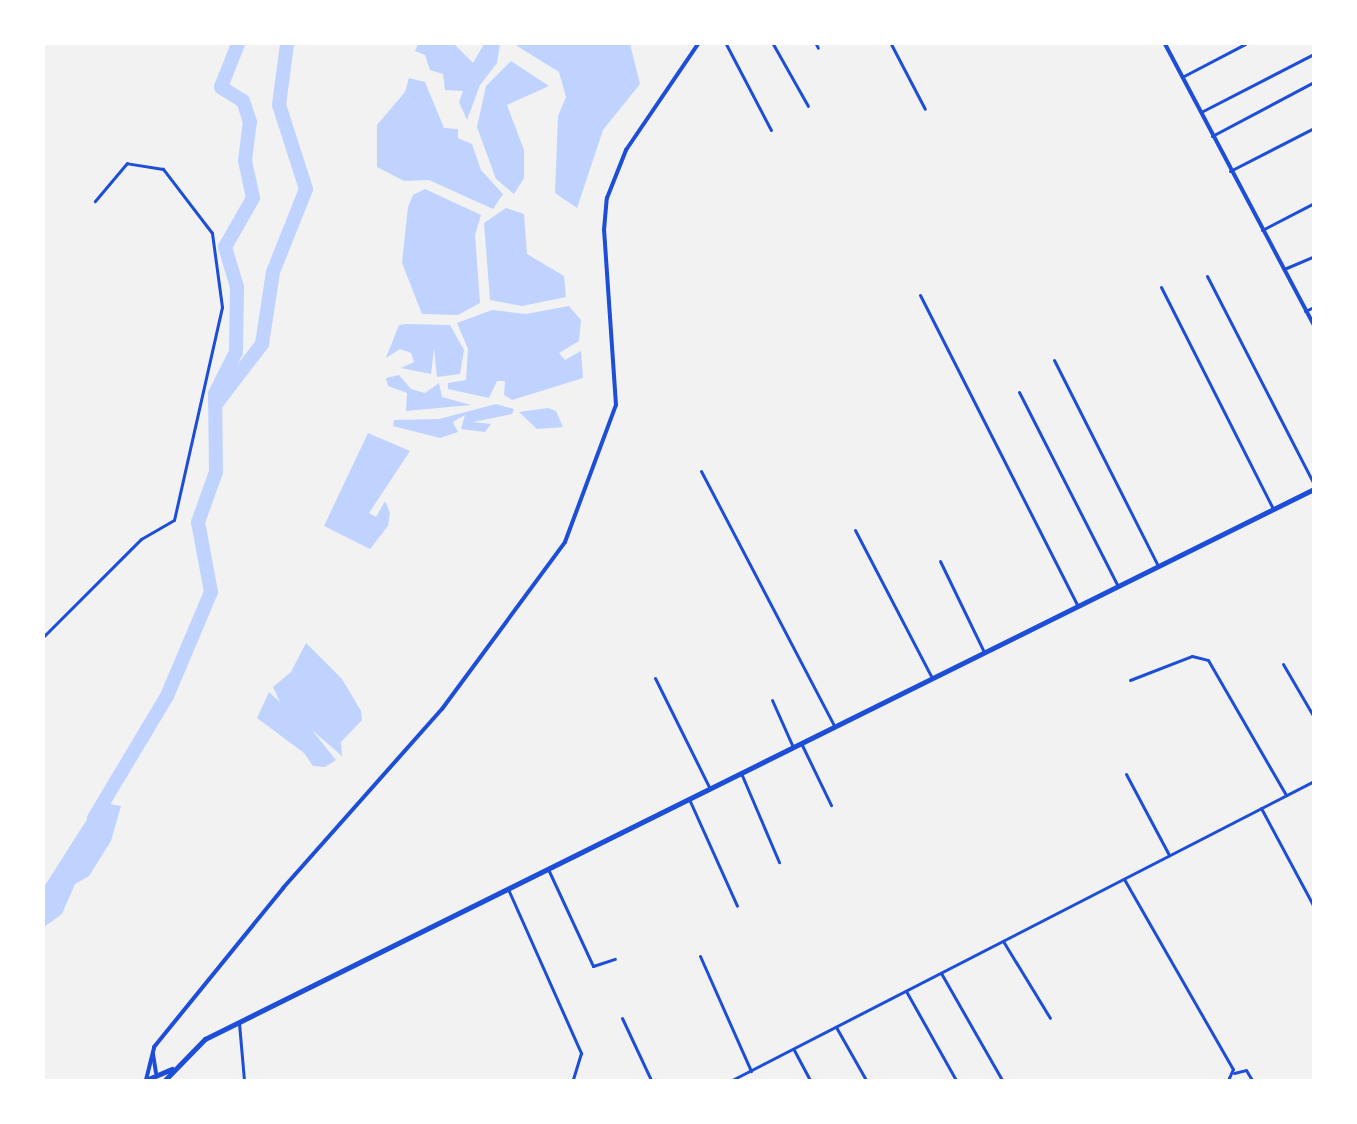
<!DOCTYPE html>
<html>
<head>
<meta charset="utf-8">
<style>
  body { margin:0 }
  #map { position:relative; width:1357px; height:1124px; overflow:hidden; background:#f2f2f2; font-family:Commissioner,sans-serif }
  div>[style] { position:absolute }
  .water>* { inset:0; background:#bfd3fe }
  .river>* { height:14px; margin:-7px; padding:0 7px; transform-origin:7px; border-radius:7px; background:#bfd3fe }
  .minor>* { height:3px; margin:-1.5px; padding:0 1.5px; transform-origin:1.5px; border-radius:1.5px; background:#1d4ed8 }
  .tertiary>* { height:4px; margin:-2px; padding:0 2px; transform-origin:2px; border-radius:2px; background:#1d4ed8 }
  .secondary>* { height:4.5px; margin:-2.25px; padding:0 2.25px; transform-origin:2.25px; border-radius:2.25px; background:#1d4ed8 }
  span { translate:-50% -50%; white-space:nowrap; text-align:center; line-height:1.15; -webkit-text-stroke:6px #fff; paint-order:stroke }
  .frame { position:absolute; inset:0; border:45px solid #fff; pointer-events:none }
</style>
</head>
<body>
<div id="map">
  <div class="water">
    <div style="clip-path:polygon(418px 44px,454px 44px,473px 63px,484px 44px,500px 44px,497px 63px,480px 85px,467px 120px,459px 102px,463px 91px,445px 90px,443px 74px,430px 70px,425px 55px,415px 51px)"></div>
    <div style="clip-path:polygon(514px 44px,630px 44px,640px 84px,603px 130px,577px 208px,555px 193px,558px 116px,566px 97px,559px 72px)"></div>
    <div style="clip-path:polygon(511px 61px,549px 86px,507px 105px,524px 150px,524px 178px,514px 194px,496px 179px,477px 127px,486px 86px)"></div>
    <div style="clip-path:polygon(409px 78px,425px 82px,444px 128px,458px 129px,458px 138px,472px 144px,481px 170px,503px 194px,493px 209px,429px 180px,404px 181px,377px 167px,377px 125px,405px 92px)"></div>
    <div style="clip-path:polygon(425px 189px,481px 215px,475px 235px,480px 303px,458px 315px,422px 314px,402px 263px,408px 207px,413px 195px)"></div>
    <div style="clip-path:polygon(506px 208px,524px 214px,527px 254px,564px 276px,566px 297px,522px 306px,490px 300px,484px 223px)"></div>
    <div style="clip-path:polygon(569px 306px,581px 320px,579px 341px,559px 353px,565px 360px,581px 351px,583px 378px,512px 400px,504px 395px,505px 381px,497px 381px,489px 398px,448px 389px,448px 383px,466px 380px,468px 349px,457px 323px,492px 310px,526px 314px)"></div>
    <div style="clip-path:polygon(407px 324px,450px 325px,464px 350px,460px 374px,437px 377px,434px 348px,431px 374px,401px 368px,414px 362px,411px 353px,400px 349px,386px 358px,399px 325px)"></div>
    <div style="clip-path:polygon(399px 375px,411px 389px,425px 393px,439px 383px,442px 397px,471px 405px,406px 411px,407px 393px,388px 386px,386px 378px)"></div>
    <div style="clip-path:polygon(496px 404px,514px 409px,512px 414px,473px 422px,491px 424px,485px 432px,461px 429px,465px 415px,453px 422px,458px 432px,440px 438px,393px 426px,394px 420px,439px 419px)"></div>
    <div style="clip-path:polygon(548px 408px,556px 411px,563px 427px,537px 429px,519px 412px)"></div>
    <div style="clip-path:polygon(368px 433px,410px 451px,369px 513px,376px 517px,385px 501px,390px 513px,388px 526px,370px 549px,324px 526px)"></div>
    <div style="clip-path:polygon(306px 643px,342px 679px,361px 711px,362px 720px,341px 742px,342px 756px,312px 730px,336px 760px,325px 767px,313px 766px,304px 753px,257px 718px,269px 692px,280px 702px,273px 687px,291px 672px)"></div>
    <div style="clip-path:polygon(98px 802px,121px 806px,111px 841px,89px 876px,75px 884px,62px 914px,44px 927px,44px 887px)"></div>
  </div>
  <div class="river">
    <div style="left:216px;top:404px;width:76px;rotate:-52.5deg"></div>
    <div style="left:262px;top:344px;width:73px;rotate:-81.3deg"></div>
    <div style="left:273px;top:272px;width:89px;rotate:-68.3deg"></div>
    <div style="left:306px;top:189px;width:88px;rotate:-107.8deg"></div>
    <div style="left:279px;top:105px;width:62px;rotate:-82.5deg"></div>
    <div style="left:94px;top:818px;width:142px;rotate:-59.1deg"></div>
    <div style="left:167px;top:696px;width:113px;rotate:-67.1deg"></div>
    <div style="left:211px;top:592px;width:71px;rotate:-100.5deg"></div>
    <div style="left:198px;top:522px;width:53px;rotate:-70.2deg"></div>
    <div style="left:216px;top:472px;width:78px;rotate:-90.7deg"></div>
    <div style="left:215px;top:394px;width:47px;rotate:-63.4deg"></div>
    <div style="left:236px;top:352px;width:65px;rotate:-89.1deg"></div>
    <div style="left:237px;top:287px;width:42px;rotate:-106.7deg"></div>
    <div style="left:225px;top:247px;width:56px;rotate:-60.3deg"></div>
    <div style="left:253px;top:198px;width:38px;rotate:-102deg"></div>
    <div style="left:245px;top:161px;width:39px;rotate:-83deg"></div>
    <div style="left:250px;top:122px;width:22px;rotate:-108deg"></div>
    <div style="left:243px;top:101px;width:26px;rotate:-148deg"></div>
    <div style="left:221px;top:87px;width:46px;rotate:-68.4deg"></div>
  </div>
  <div class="minor">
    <div style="left:726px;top:44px;width:97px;rotate:62.4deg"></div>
    <div style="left:773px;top:44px;width:71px;rotate:60.6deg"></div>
    <div style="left:816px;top:44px;width:4px;rotate:63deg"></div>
    <div style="left:891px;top:44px;width:73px;rotate:62.4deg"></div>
    <div style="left:1182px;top:77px;width:71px;rotate:-27.6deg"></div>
    <div style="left:1201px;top:112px;width:127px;rotate:-27.2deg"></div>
    <div style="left:1212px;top:136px;width:115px;rotate:-27.9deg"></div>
    <div style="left:1230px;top:171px;width:94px;rotate:-27.1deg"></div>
    <div style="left:1262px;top:230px;width:59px;rotate:-27.4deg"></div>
    <div style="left:1284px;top:269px;width:33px;rotate:-23deg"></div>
    <div style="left:1207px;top:276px;width:234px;rotate:62.8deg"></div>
    <div style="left:1161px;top:287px;width:249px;rotate:63.2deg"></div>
    <div style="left:920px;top:295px;width:349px;rotate:63.1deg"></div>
    <div style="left:1305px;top:311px;width:10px;rotate:-24deg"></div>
    <div style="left:1054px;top:360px;width:231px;rotate:63.2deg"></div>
    <div style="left:1019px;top:392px;width:218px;rotate:63deg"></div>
    <div style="left:701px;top:471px;width:289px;rotate:62.4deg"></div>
    <div style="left:855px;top:530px;width:167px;rotate:62.5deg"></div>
    <div style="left:940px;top:561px;width:101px;rotate:64.2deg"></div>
    <div style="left:44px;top:636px;width:137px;rotate:-45deg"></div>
    <div style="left:141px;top:539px;width:38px;rotate:-30deg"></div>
    <div style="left:174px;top:520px;width:218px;rotate:-77.3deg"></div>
    <div style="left:222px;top:307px;width:75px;rotate:-97.7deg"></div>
    <div style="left:212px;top:233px;width:81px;rotate:-127.4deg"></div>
    <div style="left:163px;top:169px;width:36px;rotate:-171deg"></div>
    <div style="left:127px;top:163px;width:50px;rotate:130.1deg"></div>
    <div style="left:1283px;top:664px;width:61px;rotate:59.7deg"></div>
    <div style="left:655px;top:678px;width:124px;rotate:63.6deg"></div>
    <div style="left:1130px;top:680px;width:66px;rotate:-21.2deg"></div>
    <div style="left:1192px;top:656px;width:16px;rotate:14deg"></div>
    <div style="left:1208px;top:660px;width:156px;rotate:60deg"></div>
    <div style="left:772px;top:700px;width:51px;rotate:65.9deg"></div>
    <div style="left:801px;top:743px;width:69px;rotate:64.2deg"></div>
    <div style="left:741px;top:773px;width:97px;rotate:66.9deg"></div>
    <div style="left:1126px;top:774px;width:92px;rotate:62deg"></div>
    <div style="left:689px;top:799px;width:117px;rotate:65.8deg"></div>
    <div style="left:1261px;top:808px;width:112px;rotate:61.8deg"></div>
    <div style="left:548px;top:869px;width:107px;rotate:65.1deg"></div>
    <div style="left:593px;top:966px;width:23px;rotate:-18deg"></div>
    <div style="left:1124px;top:879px;width:219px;rotate:60.2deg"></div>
    <div style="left:1233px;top:1069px;width:12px;rotate:114deg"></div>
    <div style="left:508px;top:889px;width:180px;rotate:66deg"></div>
    <div style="left:581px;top:1053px;width:28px;rotate:107deg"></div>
    <div style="left:1003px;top:941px;width:90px;rotate:58.6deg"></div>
    <div style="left:700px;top:956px;width:126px;rotate:66.1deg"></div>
    <div style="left:941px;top:973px;width:123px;rotate:60.3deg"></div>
    <div style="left:906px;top:991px;width:102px;rotate:60.7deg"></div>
    <div style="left:622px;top:1018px;width:68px;rotate:64.9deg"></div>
    <div style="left:239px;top:1023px;width:57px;rotate:85deg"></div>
    <div style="left:836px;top:1027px;width:61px;rotate:60.5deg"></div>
    <div style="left:794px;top:1050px;width:34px;rotate:62deg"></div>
    <div style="left:1234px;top:1073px;width:12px;rotate:-14deg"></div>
    <div style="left:1246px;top:1070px;width:12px;rotate:59deg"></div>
    <div style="left:732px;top:1080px;width:654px;rotate:-27.19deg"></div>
  </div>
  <div class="tertiary">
    <div style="left:1165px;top:44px;width:319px;rotate:62.1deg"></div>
    <div style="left:153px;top:1054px;width:19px;rotate:81deg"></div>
    <div style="left:146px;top:1080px;width:34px;rotate:-76deg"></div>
    <div style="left:154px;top:1047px;width:205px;rotate:-50.9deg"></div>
    <div style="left:283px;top:888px;width:239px;rotate:-48.4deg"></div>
    <div style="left:442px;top:709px;width:207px;rotate:-53.6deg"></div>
    <div style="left:565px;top:542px;width:146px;rotate:-69.6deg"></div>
    <div style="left:616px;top:405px;width:175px;rotate:-93.9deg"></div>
    <div style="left:604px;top:230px;width:32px;rotate:-85deg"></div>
    <div style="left:607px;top:198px;width:52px;rotate:-68.4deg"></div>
    <div style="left:626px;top:150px;width:128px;rotate:-55.8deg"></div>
  </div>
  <div class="secondary">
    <div style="left:146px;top:1080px;width:28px;rotate:-23deg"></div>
    <div style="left:165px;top:1080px;width:57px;rotate:-45.7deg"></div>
    <div style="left:205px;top:1039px;width:1238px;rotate:-26.38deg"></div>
  </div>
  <div class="frame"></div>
</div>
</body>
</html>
